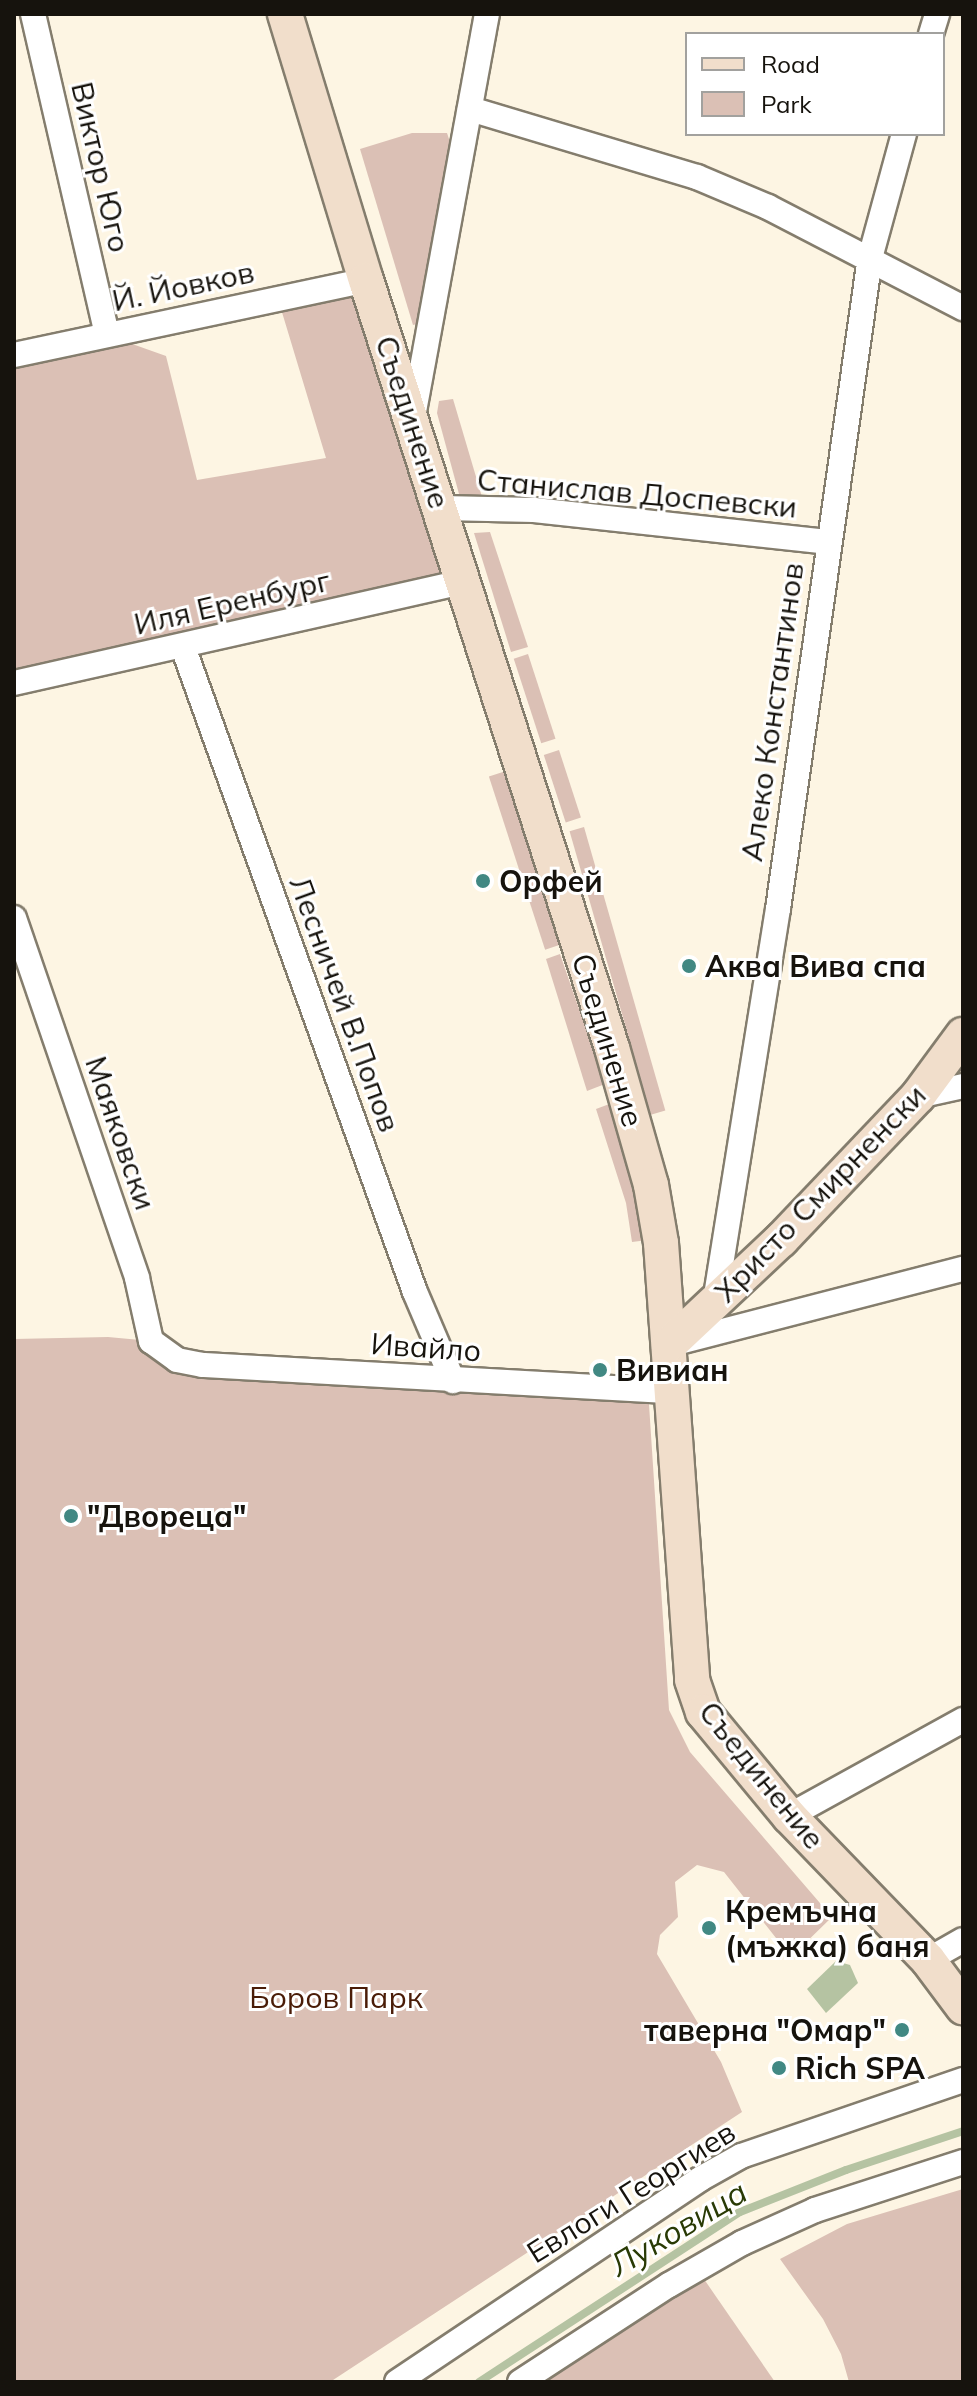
<!DOCTYPE html>
<html>
<head>
<meta charset="utf-8">
<style>
  body { margin:0 }
  #map { position:relative; width:977px; height:2396px; overflow:hidden; background:#fdf5e3; font-family:Mulish,sans-serif }
  div>[style] { position:absolute }
  .green>* { inset:0; background:#dbc0b5; transform-origin:0 0 }
  .water>* { inset:0; background:#b5c3a2 }
  .stream>* { height:8px; margin:-4px; padding:0 4px; transform-origin:4px; border-radius:4px; background:#b5c3a2 }
  .roads { filter:drop-shadow(2px 0 #847d6d) drop-shadow(-2px 0 #847d6d) drop-shadow(0 2px #847d6d) drop-shadow(0 -2px #847d6d) }
  .street>* { height:24px; margin:-12px; padding:0 12px; transform-origin:12px; border-radius:12px; background:#fff }
  .secondary>* { height:34px; margin:-17px; padding:0 17px; transform-origin:17px; border-radius:17px; background:#f1decb }
  .dots>* { width:22px; height:22px; translate:-50% -50%; box-sizing:border-box; border:4px solid #fff; border-radius:50% }
  span { translate:-50% -50%; white-space:nowrap; text-align:center; line-height:1.15; -webkit-text-stroke:6px #fff; paint-order:stroke }
  .street-label { font-size:30px; color:#16130d }
  .poi-label { font-size:30px; color:#16130d; font-weight:700 }
  .left { translate:0 -50%; text-align:left }
  .right { translate:-100% -50%; text-align:right }
  .park-label { font-size:30px; color:#4a1c07 }
  .water-label { font-size:32px; color:#293a05; font-style:italic }
  .frame { position:absolute; inset:0; border:16px solid #16130d; pointer-events:none }
  .legend { position:absolute; left:685px; top:32px; width:260px; height:104px; box-sizing:border-box; background:#fff; border:2px solid #a2a19e; margin:0; padding:10px 14px; list-style:none; font-size:24px; color:#16130d }
  .legend li { display:flex; align-items:center; gap:16px; height:40px }
  .legend b { width:40px; border:2px solid #a2a19e }
</style>
</head>
<body>
<div id="map">
  <div class="green">
    <div style="clip-path:polygon(412px 133px,447px 133px,451px 145px,424px 322px,413px 325px,360px 149px)"></div>
    <div style="clip-path:polygon(366px 280px,463px 582px,14px 683px,14px 355px,107px 335px,166px 356px,197px 480px,326px 458px,278px 299px)"></div>
    <div style="clip-path:polygon(453px 399px,482px 497px,459px 494px,437px 413px,439px 401px)"></div>
    <div style="clip-path:polygon(490px 532px,528px 647px,511px 652px,474px 533px)"></div>
    <div style="left:528px;top:654px;width:89px;height:15px;rotate:72deg"></div>
    <div style="left:559px;top:750px;width:71px;height:16px;rotate:72deg"></div>
    <div style="left:506px;top:771px;width:182px;height:18px;rotate:72deg"></div>
    <div style="left:584px;top:827px;width:295px;height:15px;rotate:74deg"></div>
    <div style="clip-path:polygon(560px 954px,605px 1084px,587px 1091px,546px 959px)"></div>
    <div style="clip-path:polygon(612px 1103px,648px 1240px,632px 1242px,626px 1203px,596px 1109px)"></div>
    <div style="clip-path:polygon(108px 1337px,151px 1341px,177px 1360px,648px 1389px,669px 1710px,690px 1752px,832px 1917px,791px 1957px,724px 1872px,697px 1865px,675px 1882px,678px 1917px,660px 1935px,657px 1954px,721px 2062px,742px 2112px,330px 2382px,14px 2382px,14px 1339px)"></div>
    <div style="clip-path:polygon(963px 2189px,963px 2382px,849px 2382px,841px 2354px,823px 2319px,780px 2259px,847px 2224px)"></div>
    <div style="clip-path:polygon(697px 2269px,775px 2382px,537px 2382px)"></div>
  </div>
  <div class="water">
    <div style="clip-path:polygon(836px 1961px,850px 1965px,858px 1983px,826px 2013px,807px 1989px)"></div>
  </div>
  <div class="stream">
    <div style="left:479px;top:2382px;width:311px;rotate:-33.1deg"></div>
    <div style="left:740px;top:2212px;width:114px;rotate:-21.6deg"></div>
    <div style="left:846px;top:2170px;width:123px;rotate:-18.4deg"></div>
  </div>
  <div class="roads">
    <div class="street">
      <div style="left:33px;top:14px;width:329px;rotate:77deg"></div>
      <div style="left:931px;top:34px;width:21px;rotate:-73deg"></div>
      <div style="left:470px;top:109px;width:237px;rotate:16.7deg"></div>
      <div style="left:697px;top:177px;width:77px;rotate:22.9deg"></div>
      <div style="left:768px;top:207px;width:220px;rotate:27.4deg"></div>
      <div style="left:14px;top:355px;width:360px;rotate:-12deg"></div>
      <div style="left:413px;top:417px;width:410px;rotate:-79.6deg"></div>
      <div style="left:442px;top:508px;width:92px;rotate:1.2deg"></div>
      <div style="left:534px;top:510px;width:295px;rotate:6.2deg"></div>
      <div style="left:183px;top:647px;width:685px;rotate:70.22deg"></div>
      <div style="left:415px;top:1292px;width:97px;rotate:66.9deg"></div>
      <div style="left:14px;top:683px;width:460px;rotate:-12.7deg"></div>
      <div style="left:14px;top:918px;width:380px;rotate:71.1deg"></div>
      <div style="left:137px;top:1278px;width:65px;rotate:77.5deg"></div>
      <div style="left:151px;top:1341px;width:32px;rotate:36deg"></div>
      <div style="left:177px;top:1360px;width:26px;rotate:11deg"></div>
      <div style="left:203px;top:1365px;width:470px;rotate:3.2deg"></div>
      <div style="left:918px;top:1096px;width:46px;rotate:-12.5deg"></div>
      <div style="left:715px;top:1302px;width:398px;rotate:-80.9deg"></div>
      <div style="left:778px;top:909px;width:657px;rotate:-81.96deg"></div>
      <div style="left:870px;top:258px;width:129px;rotate:-74.7deg"></div>
      <div style="left:672px;top:1344px;width:301px;rotate:-14.5deg"></div>
      <div style="left:789px;top:1816px;width:199px;rotate:-28.9deg"></div>
      <div style="left:928px;top:1960px;width:40px;rotate:-29.7deg"></div>
      <div style="left:397px;top:2382px;width:365px;rotate:-33.8deg"></div>
      <div style="left:700px;top:2179px;width:47px;rotate:-29.3deg"></div>
      <div style="left:741px;top:2156px;width:235px;rotate:-18.9deg"></div>
      <div style="left:520px;top:2382px;width:178px;rotate:-33.1deg"></div>
      <div style="left:669px;top:2285px;width:84px;rotate:-29.9deg"></div>
      <div style="left:742px;top:2243px;width:80px;rotate:-24.3deg"></div>
      <div style="left:815px;top:2210px;width:156px;rotate:-18deg"></div>
    </div>
    <div class="secondary">
      <div style="left:285px;top:14px;width:278px;rotate:73.1deg"></div>
      <div style="left:366px;top:280px;width:806px;rotate:72.24deg"></div>
      <div style="left:612px;top:1048px;width:142px;rotate:74.1deg"></div>
      <div style="left:651px;top:1185px;width:59px;rotate:80.2deg"></div>
      <div style="left:661px;top:1243px;width:438px;rotate:85.9deg"></div>
      <div style="left:692px;top:1680px;width:34px;rotate:71deg"></div>
      <div style="left:703px;top:1712px;width:135px;rotate:50.4deg"></div>
      <div style="left:789px;top:1816px;width:200px;rotate:46deg"></div>
      <div style="left:928px;top:1960px;width:59px;rotate:53.3deg"></div>
      <div style="left:669px;top:1345px;width:154px;rotate:-43.2deg"></div>
      <div style="left:781px;top:1240px;width:199px;rotate:-46.4deg"></div>
      <div style="left:918px;top:1096px;width:76px;rotate:-53.6deg"></div>
    </div>
  </div>
  <div class="dots">
    <div style="left:483px;top:881px;background:#418883"></div>
    <div style="left:689px;top:966px;background:#418883"></div>
    <div style="left:600px;top:1370px;background:#418883"></div>
    <div style="left:71px;top:1516px;background:#418883"></div>
    <div style="left:709px;top:1928px;background:#418883"></div>
    <div style="left:902px;top:2030px;background:#418883"></div>
    <div style="left:779px;top:2068px;background:#418883"></div>
  </div>
  <div class="street-label">
    <span style="left:101px;top:167px;rotate:77deg">Виктор Юго</span>
    <span style="left:183px;top:286px;rotate:-12deg">Й. Йовков</span>
    <span style="left:413px;top:422px;rotate:72deg">Съединение</span>
    <span style="left:637px;top:493px;rotate:5deg">Станислав Доспевски</span>
    <span style="left:232px;top:602px;rotate:-13deg">Иля Еренбург</span>
    <span style="left:772px;top:712px;rotate:-82deg">Алеко Константинов</span>
    <span style="left:345px;top:1004px;rotate:70deg">Лесничей В.Попов</span>
    <span style="left:608px;top:1040px;rotate:73deg">Съединение</span>
    <span style="left:121px;top:1133px;rotate:71deg">Маяковски</span>
    <span style="left:820px;top:1193px;rotate:-46deg">Христо Смирненски</span>
    <span style="left:426px;top:1347px;rotate:4deg">Ивайло</span>
    <span style="left:762px;top:1775px;rotate:51deg">Съединение</span>
    <span style="left:631px;top:2192px;rotate:-32deg">Евлоги Георгиев</span>
  </div>
  <div class="poi-label">
    <span class="left" style="left:499px;top:881px">Орфей</span>
    <span class="left" style="left:705px;top:966px">Аква Вива спа</span>
    <span class="left" style="left:616px;top:1370px">Вивиан</span>
    <span class="left" style="left:87px;top:1516px">"Двореца"</span>
    <span class="left" style="left:725px;top:1928px">Кремъчна<br>(мъжка) баня</span>
    <span class="right" style="left:886px;top:2030px">таверна "Омар"</span>
    <span class="left" style="left:795px;top:2068px">Rich SPA</span>
  </div>
  <div class="park-label">
    <span style="left:336px;top:1997px">Боров Парк</span>
  </div>
  <div class="water-label">
    <span style="left:678px;top:2228px;rotate:-31deg">Луковица</span>
  </div>
  <div class="frame"></div>
  <ul class="legend">
  <li><b style="height:10px;background:#f1decb"></b>Road</li>
  <li><b style="height:22px;background:#dbc0b5"></b>Park</li>
  </ul>
</div>
</body>
</html>
